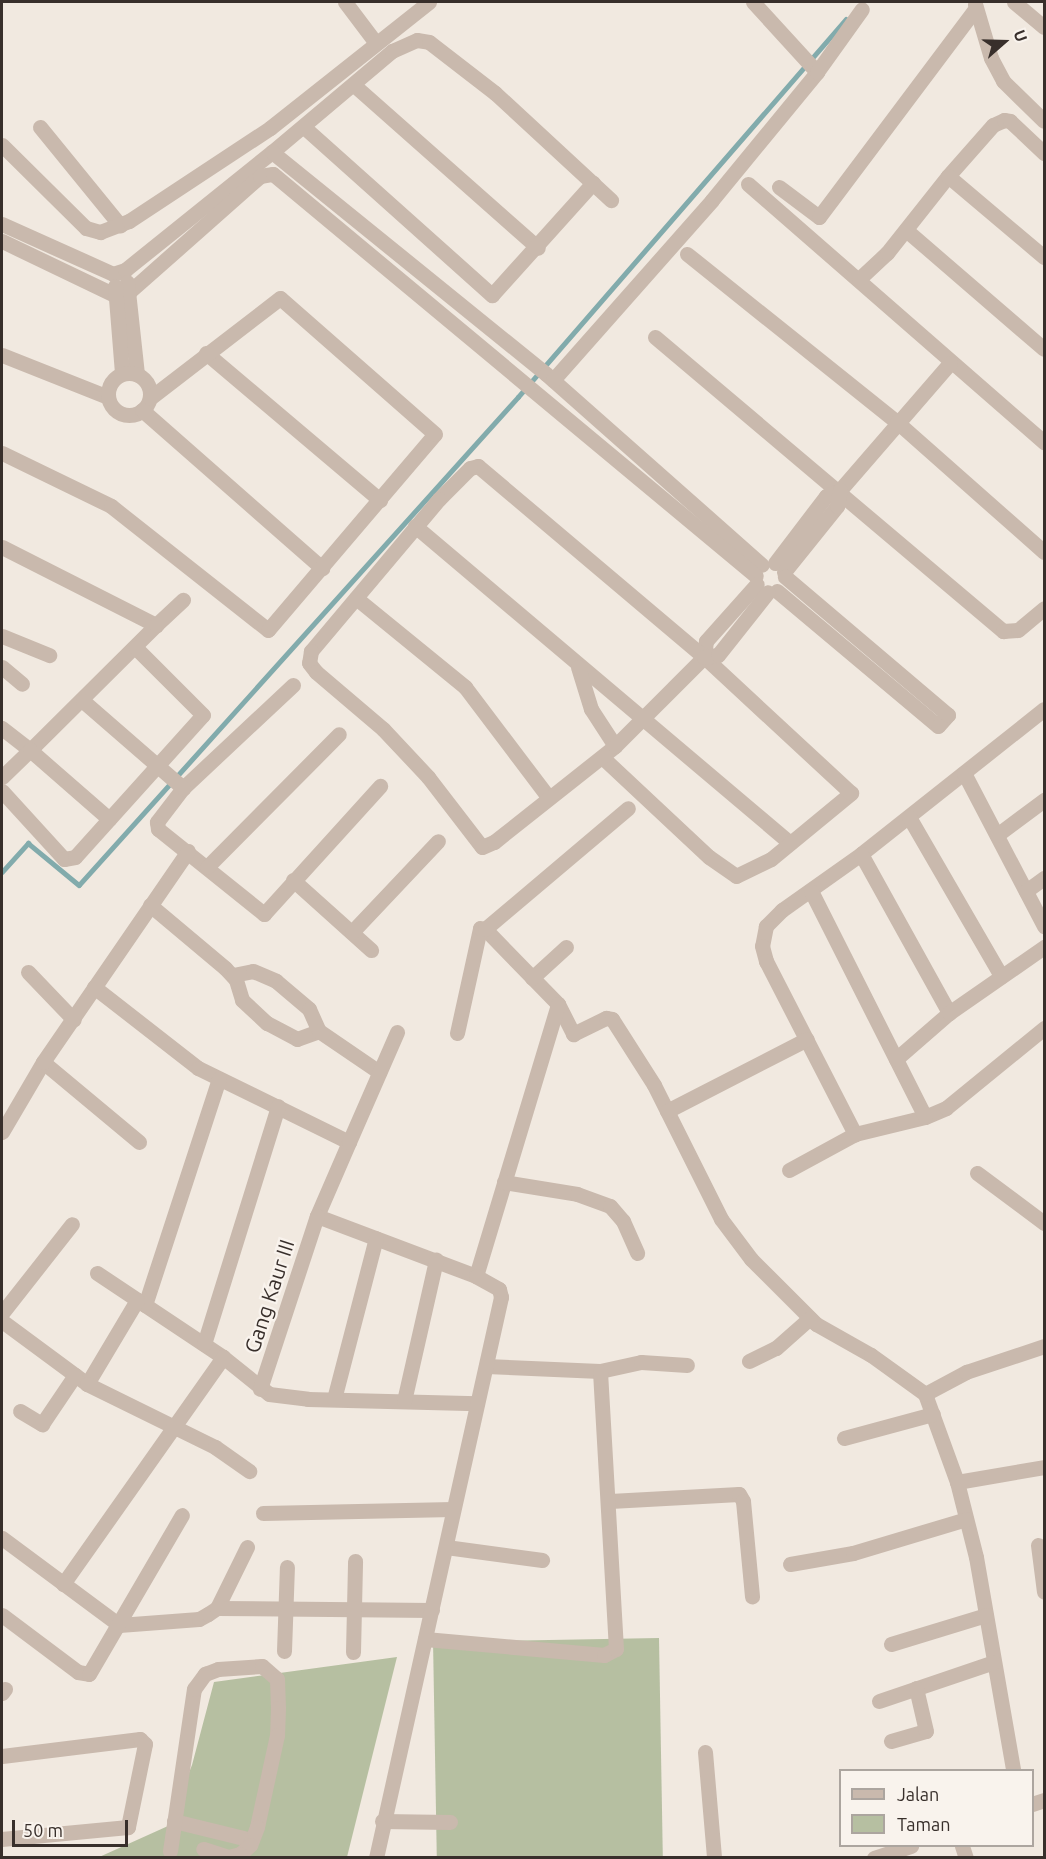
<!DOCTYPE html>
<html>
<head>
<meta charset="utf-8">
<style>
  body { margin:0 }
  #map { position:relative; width:1046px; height:1859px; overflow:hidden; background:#f1e9e0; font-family:Ubuntu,sans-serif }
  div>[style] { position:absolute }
  .green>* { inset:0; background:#b6bfa1; transform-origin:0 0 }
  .stream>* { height:4.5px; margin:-2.25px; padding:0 2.25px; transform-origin:2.25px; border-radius:2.25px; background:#82abac }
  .minor>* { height:15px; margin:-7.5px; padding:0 7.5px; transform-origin:7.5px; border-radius:7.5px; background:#c9b9ad }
  .minor>.ring { margin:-7.5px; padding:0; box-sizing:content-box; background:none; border:15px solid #c9b9ad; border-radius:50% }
  span { translate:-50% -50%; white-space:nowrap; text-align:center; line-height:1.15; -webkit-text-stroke:4.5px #f9f3ed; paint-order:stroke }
  .street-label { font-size:21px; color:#382f2b }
  .frame { position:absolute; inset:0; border:3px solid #382f2b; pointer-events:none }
  .legend { position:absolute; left:839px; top:1769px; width:195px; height:78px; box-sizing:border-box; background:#f9f3ed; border:2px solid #aca59f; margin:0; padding:8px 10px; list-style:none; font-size:18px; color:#382f2b }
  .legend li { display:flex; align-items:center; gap:12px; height:30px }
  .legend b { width:30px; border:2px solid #aca59f }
  .north { position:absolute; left:974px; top:12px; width:60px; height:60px; -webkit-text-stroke:4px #f9f3ed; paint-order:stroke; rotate:70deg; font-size:16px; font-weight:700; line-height:24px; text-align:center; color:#382f2b }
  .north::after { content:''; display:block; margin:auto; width:21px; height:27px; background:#382f2b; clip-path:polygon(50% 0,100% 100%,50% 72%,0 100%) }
  .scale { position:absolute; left:12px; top:1820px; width:116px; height:27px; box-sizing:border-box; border:3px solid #382f2b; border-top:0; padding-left:8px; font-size:18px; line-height:21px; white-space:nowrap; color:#382f2b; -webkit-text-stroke:4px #f9f3ed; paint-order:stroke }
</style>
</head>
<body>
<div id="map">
  <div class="green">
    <div style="left:659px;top:1638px;width:219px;height:226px;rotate:89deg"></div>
    <div style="clip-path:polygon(397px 1657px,347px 1857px,97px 1858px,168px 1826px,192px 1765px,214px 1682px)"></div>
  </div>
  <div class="stream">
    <div style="left:2px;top:872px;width:39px;rotate:-48deg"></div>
    <div style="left:28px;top:843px;width:66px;rotate:39.5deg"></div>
    <div style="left:79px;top:885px;width:656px;rotate:-48.03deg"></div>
    <div style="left:518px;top:397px;width:500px;rotate:-49.05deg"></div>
  </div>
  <div class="minor">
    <div style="left:345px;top:2px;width:51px;rotate:52.9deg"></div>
    <div style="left:753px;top:2px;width:95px;rotate:47.6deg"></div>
    <div style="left:1014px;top:2px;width:39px;rotate:40deg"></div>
    <div style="left:975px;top:4px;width:56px;rotate:73.5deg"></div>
    <div style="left:991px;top:58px;width:26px;rotate:62deg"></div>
    <div style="left:1003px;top:81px;width:57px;rotate:44.3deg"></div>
    <div style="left:355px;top:86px;width:244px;rotate:41.5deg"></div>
    <div style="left:40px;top:127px;width:127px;rotate:50.8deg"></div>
    <div style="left:305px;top:128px;width:251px;rotate:41.8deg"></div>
    <div style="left:492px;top:295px;width:151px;rotate:-48deg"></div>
    <div style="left:2px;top:145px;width:118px;rotate:44.7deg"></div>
    <div style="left:86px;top:228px;width:15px;rotate:16deg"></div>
    <div style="left:100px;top:232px;width:31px;rotate:-21deg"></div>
    <div style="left:129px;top:221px;width:169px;rotate:-33.4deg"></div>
    <div style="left:270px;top:128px;width:203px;rotate:-38.4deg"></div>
    <div style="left:272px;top:152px;width:157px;rotate:-40.1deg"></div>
    <div style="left:392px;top:51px;width:27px;rotate:-24deg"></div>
    <div style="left:417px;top:40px;width:12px;rotate:9deg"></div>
    <div style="left:429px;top:42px;width:83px;rotate:37.7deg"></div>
    <div style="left:495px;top:93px;width:158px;rotate:42.7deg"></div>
    <div style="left:948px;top:176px;width:68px;rotate:-48.6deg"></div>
    <div style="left:993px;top:125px;width:12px;rotate:-24deg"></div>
    <div style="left:1004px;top:120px;width:6px;rotate:9deg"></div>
    <div style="left:1010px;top:121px;width:47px;rotate:43.3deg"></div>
    <div style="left:748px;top:184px;width:393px;rotate:41.1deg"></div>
    <div style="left:779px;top:187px;width:50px;rotate:36.9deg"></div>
    <div style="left:819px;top:217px;width:261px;rotate:-53.1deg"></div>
    <div style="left:2px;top:224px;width:122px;rotate:24.2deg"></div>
    <div style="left:113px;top:274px;width:13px;rotate:-18deg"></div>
    <div style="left:125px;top:270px;width:189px;rotate:-38.8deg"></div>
    <div style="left:272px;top:152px;width:353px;rotate:39deg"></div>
    <div style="left:546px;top:374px;width:288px;rotate:41.5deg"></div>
    <div style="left:906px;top:230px;width:182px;rotate:40.8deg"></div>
    <div style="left:2px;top:241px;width:127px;rotate:25.6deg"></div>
    <div style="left:117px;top:296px;width:13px;rotate:-18deg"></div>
    <div style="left:129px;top:292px;width:175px;rotate:-41.5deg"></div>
    <div style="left:260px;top:176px;width:13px;rotate:-9deg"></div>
    <div style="left:273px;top:174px;width:628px;rotate:39.77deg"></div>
    <div style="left:687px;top:254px;width:269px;rotate:38.7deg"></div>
    <div style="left:897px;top:422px;width:196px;rotate:41.5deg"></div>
    <div style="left:859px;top:279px;width:38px;rotate:-43deg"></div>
    <div style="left:887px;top:253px;width:98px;rotate:-51.6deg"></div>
    <div style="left:948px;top:176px;width:126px;rotate:40.2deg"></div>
    <div style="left:127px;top:282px;width:93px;rotate:83.8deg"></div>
    <div style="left:115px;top:286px;width:87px;rotate:85.4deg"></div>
    <div style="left:655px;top:337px;width:456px;rotate:40.2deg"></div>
    <div style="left:1003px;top:631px;width:15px;rotate:-4deg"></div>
    <div style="left:1018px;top:630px;width:34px;rotate:-40deg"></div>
    <div style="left:206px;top:353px;width:228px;rotate:40.2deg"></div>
    <div style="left:2px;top:355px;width:114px;rotate:21.6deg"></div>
    <div class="ring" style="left:108px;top:373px;width:27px;height:27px"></div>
    <div style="left:553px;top:380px;width:240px;rotate:-48.5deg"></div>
    <div style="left:712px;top:200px;width:166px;rotate:-50.6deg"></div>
    <div style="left:817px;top:72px;width:77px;rotate:-54.5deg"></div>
    <div style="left:142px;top:410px;width:240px;rotate:41.3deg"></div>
    <div style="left:2px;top:453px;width:121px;rotate:25.9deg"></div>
    <div style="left:111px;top:506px;width:200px;rotate:38.3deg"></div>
    <div style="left:268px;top:630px;width:257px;rotate:-49.6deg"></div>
    <div style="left:435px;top:434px;width:206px;rotate:-138.7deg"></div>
    <div style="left:280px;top:298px;width:164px;rotate:142.4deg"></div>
    <div style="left:415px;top:526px;width:491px;rotate:40.2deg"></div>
    <div style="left:2px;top:547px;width:173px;rotate:26.9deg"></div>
    <div style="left:156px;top:625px;width:177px;rotate:135.2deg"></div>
    <div style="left:30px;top:750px;width:36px;rotate:-142deg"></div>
    <div style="left:775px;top:563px;width:84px;rotate:-52.7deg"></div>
    <div style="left:826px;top:496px;width:15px;rotate:-23deg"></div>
    <div style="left:840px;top:490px;width:168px;rotate:-49.1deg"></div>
    <div style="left:784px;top:572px;width:85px;rotate:-51.2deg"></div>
    <div style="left:837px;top:506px;width:16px;rotate:-79deg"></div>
    <div style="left:777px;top:591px;width:210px;rotate:40deg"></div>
    <div style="left:938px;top:726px;width:15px;rotate:-48deg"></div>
    <div style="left:948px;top:715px;width:214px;rotate:-139.7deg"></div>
    <div style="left:356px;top:598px;width:141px;rotate:39.2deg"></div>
    <div style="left:465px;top:687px;width:139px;rotate:52.9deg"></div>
    <div style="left:156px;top:625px;width:37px;rotate:-43deg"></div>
    <div style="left:2px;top:636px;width:51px;rotate:22deg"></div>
    <div style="left:704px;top:657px;width:16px;rotate:-83deg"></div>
    <div style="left:706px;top:641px;width:76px;rotate:-48.2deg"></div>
    <div style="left:2px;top:667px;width:26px;rotate:40deg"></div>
    <div style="left:578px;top:667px;width:44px;rotate:72.8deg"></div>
    <div style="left:591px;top:709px;width:44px;rotate:57deg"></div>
    <div style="left:293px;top:685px;width:151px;rotate:136.9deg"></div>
    <div style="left:183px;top:788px;width:43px;rotate:127.4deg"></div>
    <div style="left:157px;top:822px;width:7px;rotate:82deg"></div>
    <div style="left:158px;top:829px;width:136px;rotate:38.7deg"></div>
    <div style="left:264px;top:914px;width:173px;rotate:-47.8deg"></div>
    <div style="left:83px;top:701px;width:133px;rotate:41deg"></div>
    <div style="left:1044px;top:709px;width:233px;rotate:141.6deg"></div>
    <div style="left:861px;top:854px;width:97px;rotate:144.7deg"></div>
    <div style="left:782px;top:910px;width:23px;rotate:135deg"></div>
    <div style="left:766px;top:926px;width:20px;rotate:101deg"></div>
    <div style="left:762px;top:946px;width:16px;rotate:75deg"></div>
    <div style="left:766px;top:961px;width:195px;rotate:62.8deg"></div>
    <div style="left:855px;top:1134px;width:72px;rotate:-13.7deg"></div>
    <div style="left:925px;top:1117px;width:23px;rotate:-23deg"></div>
    <div style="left:946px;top:1108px;width:127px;rotate:-39.2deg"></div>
    <div style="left:602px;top:757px;width:146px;rotate:43.1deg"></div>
    <div style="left:709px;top:857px;width:33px;rotate:35deg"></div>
    <div style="left:736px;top:876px;width:39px;rotate:-26deg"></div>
    <div style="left:771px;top:859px;width:104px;rotate:-39.5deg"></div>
    <div style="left:851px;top:793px;width:200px;rotate:-137.2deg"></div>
    <div style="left:704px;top:657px;width:296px;rotate:-139.8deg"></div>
    <div style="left:478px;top:466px;width:8px;rotate:166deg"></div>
    <div style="left:470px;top:468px;width:44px;rotate:135deg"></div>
    <div style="left:439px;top:499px;width:199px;rotate:130.1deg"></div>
    <div style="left:311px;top:651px;width:12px;rotate:99deg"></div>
    <div style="left:309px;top:663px;width:11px;rotate:52deg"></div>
    <div style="left:316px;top:672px;width:88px;rotate:40.4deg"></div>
    <div style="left:383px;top:729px;width:66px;rotate:46.8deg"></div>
    <div style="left:428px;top:777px;width:88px;rotate:52.4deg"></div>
    <div style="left:482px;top:847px;width:13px;rotate:-23deg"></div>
    <div style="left:494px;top:842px;width:154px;rotate:-38.4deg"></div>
    <div style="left:615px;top:746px;width:126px;rotate:-45deg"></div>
    <div style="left:704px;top:657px;width:14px;rotate:-8deg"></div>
    <div style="left:718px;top:655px;width:80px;rotate:-51.6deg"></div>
    <div style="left:964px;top:773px;width:173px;rotate:62.4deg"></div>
    <div style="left:2px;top:777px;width:39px;rotate:-44deg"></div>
    <div style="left:30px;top:750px;width:105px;rotate:41.1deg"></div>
    <div style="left:2px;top:791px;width:92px;rotate:47.6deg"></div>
    <div style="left:64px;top:859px;width:11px;rotate:-10deg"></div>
    <div style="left:75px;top:857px;width:191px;rotate:-48deg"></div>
    <div style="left:203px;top:715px;width:95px;rotate:-135deg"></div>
    <div style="left:909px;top:817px;width:184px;rotate:59.9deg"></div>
    <div style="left:997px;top:835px;width:59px;rotate:-36.7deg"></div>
    <div style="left:861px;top:854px;width:182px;rotate:61deg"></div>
    <div style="left:207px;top:867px;width:187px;rotate:-45.2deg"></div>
    <div style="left:293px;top:880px;width:105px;rotate:41.9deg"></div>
    <div style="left:811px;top:891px;width:253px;rotate:63.2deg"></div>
    <div style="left:1026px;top:891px;width:22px;rotate:-36deg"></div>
    <div style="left:150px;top:905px;width:98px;rotate:40deg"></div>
    <div style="left:225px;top:968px;width:16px;rotate:47deg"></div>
    <div style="left:236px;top:980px;width:21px;rotate:73deg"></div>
    <div style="left:242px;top:1000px;width:34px;rotate:43deg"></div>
    <div style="left:267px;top:1023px;width:34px;rotate:28deg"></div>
    <div style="left:297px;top:1039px;width:23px;rotate:-20deg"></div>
    <div style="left:485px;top:929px;width:105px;rotate:45.8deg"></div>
    <div style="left:558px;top:1004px;width:34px;rotate:63deg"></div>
    <div style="left:573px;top:1034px;width:37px;rotate:-26deg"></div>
    <div style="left:606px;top:1018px;width:6px;rotate:9deg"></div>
    <div style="left:612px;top:1019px;width:78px;rotate:57.5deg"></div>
    <div style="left:654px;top:1085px;width:150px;rotate:63.4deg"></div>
    <div style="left:721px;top:1219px;width:50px;rotate:53.1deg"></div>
    <div style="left:751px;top:1259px;width:92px;rotate:45deg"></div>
    <div style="left:816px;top:1324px;width:63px;rotate:29.4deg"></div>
    <div style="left:871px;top:1355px;width:67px;rotate:35.8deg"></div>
    <div style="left:925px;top:1394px;width:94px;rotate:70deg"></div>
    <div style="left:957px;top:1482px;width:77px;rotate:75.8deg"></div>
    <div style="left:976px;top:1557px;width:216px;rotate:80.1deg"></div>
    <div style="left:352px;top:932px;width:125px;rotate:-46.6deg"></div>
    <div style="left:28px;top:972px;width:66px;rotate:46.2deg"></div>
    <div style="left:233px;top:975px;width:20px;rotate:-11deg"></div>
    <div style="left:253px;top:971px;width:25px;rotate:23deg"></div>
    <div style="left:276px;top:981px;width:43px;rotate:40.3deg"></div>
    <div style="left:309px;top:1009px;width:24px;rotate:66deg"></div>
    <div style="left:319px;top:1031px;width:73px;rotate:34.3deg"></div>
    <div style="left:532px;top:978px;width:46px;rotate:-42.4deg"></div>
    <div style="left:94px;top:987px;width:132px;rotate:37.9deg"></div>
    <div style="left:198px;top:1068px;width:168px;rotate:26.1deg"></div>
    <div style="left:349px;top:1142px;width:81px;rotate:113.4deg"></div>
    <div style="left:317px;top:1216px;width:170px;rotate:20.7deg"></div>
    <div style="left:476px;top:1276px;width:284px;rotate:-73.2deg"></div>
    <div style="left:457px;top:1033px;width:107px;rotate:-77.6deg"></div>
    <div style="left:480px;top:928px;width:5px;rotate:11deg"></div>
    <div style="left:485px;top:929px;width:187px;rotate:-40.2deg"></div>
    <div style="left:896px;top:1059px;width:70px;rotate:-41deg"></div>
    <div style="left:949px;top:1013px;width:116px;rotate:-34.8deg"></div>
    <div style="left:43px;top:1062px;width:125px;rotate:39.8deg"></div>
    <div style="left:667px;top:1111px;width:157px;rotate:-27.2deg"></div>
    <div style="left:2px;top:1132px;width:81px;rotate:-59.6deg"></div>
    <div style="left:43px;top:1062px;width:256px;rotate:-55.5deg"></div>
    <div style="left:349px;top:1142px;width:120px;rotate:-66.4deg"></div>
    <div style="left:789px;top:1170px;width:75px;rotate:-28.6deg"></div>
    <div style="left:977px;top:1173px;width:84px;rotate:36.7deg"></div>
    <div style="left:504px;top:1182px;width:74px;rotate:9.3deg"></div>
    <div style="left:577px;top:1194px;width:35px;rotate:20deg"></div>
    <div style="left:610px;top:1206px;width:20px;rotate:49deg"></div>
    <div style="left:623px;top:1221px;width:35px;rotate:66deg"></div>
    <div style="left:97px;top:1273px;width:151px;rotate:33.7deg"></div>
    <div style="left:223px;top:1357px;width:59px;rotate:38.8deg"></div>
    <div style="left:269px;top:1394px;width:39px;rotate:7deg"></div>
    <div style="left:308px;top:1399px;width:169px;rotate:1.4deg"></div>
    <div style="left:145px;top:1305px;width:238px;rotate:-71.9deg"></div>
    <div style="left:2px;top:1313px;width:113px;rotate:-51.8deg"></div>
    <div style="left:2px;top:1321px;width:106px;rotate:36.5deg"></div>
    <div style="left:87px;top:1384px;width:98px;rotate:-59.2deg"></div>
    <div style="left:204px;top:1344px;width:249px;rotate:-72.7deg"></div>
    <div style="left:749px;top:1361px;width:30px;rotate:-26deg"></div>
    <div style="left:776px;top:1348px;width:45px;rotate:-41.4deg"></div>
    <div style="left:486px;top:1366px;width:114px;rotate:2.5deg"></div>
    <div style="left:600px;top:1371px;width:42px;rotate:-12.4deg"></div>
    <div style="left:641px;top:1362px;width:46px;rotate:3.7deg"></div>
    <div style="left:87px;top:1384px;width:143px;rotate:26.2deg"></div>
    <div style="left:215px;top:1447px;width:42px;rotate:35.2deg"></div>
    <div style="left:260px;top:1389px;width:182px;rotate:-71.8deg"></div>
    <div style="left:925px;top:1394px;width:47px;rotate:-28.2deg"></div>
    <div style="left:966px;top:1372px;width:82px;rotate:-18.4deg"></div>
    <div style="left:334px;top:1399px;width:166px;rotate:-75.4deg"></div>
    <div style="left:404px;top:1401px;width:145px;rotate:-77.2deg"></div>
    <div style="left:20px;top:1411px;width:26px;rotate:31deg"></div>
    <div style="left:42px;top:1424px;width:59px;rotate:-56deg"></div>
    <div style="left:844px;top:1438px;width:92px;rotate:-15.1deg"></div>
    <div style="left:957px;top:1482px;width:88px;rotate:-9.8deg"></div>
    <div style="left:610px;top:1501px;width:129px;rotate:-3.1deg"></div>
    <div style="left:739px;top:1494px;width:8px;rotate:60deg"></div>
    <div style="left:743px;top:1501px;width:96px;rotate:84.6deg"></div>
    <div style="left:263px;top:1513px;width:190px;rotate:-1.2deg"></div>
    <div style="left:2px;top:1538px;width:146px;rotate:36.6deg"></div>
    <div style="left:119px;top:1625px;width:80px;rotate:-4.3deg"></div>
    <div style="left:199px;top:1619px;width:10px;rotate:-29deg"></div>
    <div style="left:208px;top:1614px;width:11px;rotate:-34deg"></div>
    <div style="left:217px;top:1608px;width:68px;rotate:-63.8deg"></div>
    <div style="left:1038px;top:1545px;width:47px;rotate:82.7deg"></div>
    <div style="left:446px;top:1547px;width:97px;rotate:7.7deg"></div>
    <div style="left:790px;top:1564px;width:64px;rotate:-9.9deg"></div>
    <div style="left:853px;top:1553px;width:118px;rotate:-16.7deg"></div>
    <div style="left:63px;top:1584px;width:278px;rotate:-54.8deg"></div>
    <div style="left:217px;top:1608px;width:215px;rotate:0.5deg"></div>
    <div style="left:2px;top:1615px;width:95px;rotate:36.9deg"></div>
    <div style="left:78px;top:1672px;width:11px;rotate:10deg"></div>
    <div style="left:89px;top:1674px;width:184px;rotate:-59.7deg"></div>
    <div style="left:425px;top:1639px;width:180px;rotate:5.1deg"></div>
    <div style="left:604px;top:1655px;width:13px;rotate:-27deg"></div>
    <div style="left:616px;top:1649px;width:278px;rotate:-93.3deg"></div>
    <div style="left:891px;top:1644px;width:99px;rotate:-17deg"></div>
    <div style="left:284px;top:1651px;width:84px;rotate:-88deg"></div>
    <div style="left:353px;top:1652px;width:91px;rotate:-88.7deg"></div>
    <div style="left:2px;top:1693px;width:5px;rotate:-53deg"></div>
    <div style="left:879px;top:1701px;width:121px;rotate:-18.7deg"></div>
    <div style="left:891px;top:1741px;width:36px;rotate:-16deg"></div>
    <div style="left:926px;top:1731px;width:44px;rotate:-103.1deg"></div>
    <div style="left:705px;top:1752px;width:106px;rotate:85.1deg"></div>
    <div style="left:2px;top:1756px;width:139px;rotate:-7deg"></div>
    <div style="left:140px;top:1739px;width:7px;rotate:45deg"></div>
    <div style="left:145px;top:1744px;width:85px;rotate:101.6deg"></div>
    <div style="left:128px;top:1827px;width:127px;rotate:174.6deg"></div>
    <div style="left:1032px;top:1804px;width:13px;rotate:-18deg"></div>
    <div style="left:174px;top:1821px;width:80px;rotate:13.7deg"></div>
    <div style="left:382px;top:1821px;width:68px;rotate:0.8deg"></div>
    <div style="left:962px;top:1846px;width:13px;rotate:72deg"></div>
    <div style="left:170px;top:1851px;width:164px;rotate:-81.6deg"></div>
    <div style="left:194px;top:1689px;width:19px;rotate:-54deg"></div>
    <div style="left:205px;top:1674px;width:14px;rotate:-21deg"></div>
    <div style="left:218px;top:1669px;width:44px;rotate:-3.9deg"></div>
    <div style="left:262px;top:1666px;width:20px;rotate:41deg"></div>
    <div style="left:277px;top:1679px;width:29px;rotate:88deg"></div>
    <div style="left:278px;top:1708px;width:27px;rotate:92deg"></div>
    <div style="left:277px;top:1735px;width:94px;rotate:102.3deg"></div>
    <div style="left:257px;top:1827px;width:19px;rotate:111deg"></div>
    <div style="left:250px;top:1845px;width:13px;rotate:138deg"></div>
    <div style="left:240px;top:1854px;width:12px;rotate:166deg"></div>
    <div style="left:228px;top:1857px;width:26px;rotate:-162deg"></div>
    <div style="left:376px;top:1858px;width:575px;rotate:-77.44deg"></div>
    <div style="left:501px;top:1297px;width:8px;rotate:-104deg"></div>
    <div style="left:499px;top:1289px;width:26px;rotate:-151deg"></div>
    <div style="left:874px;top:1858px;width:39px;rotate:-18deg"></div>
  </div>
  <div class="street-label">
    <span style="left:269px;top:1296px;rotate:-72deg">Gang Kaur III</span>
  </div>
  <div class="frame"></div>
  <ul class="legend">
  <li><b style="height:8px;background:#c9b9ad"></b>Jalan</li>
  <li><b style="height:16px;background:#b6bfa1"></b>Taman</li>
  </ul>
  <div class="north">U</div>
  <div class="scale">50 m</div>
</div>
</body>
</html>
